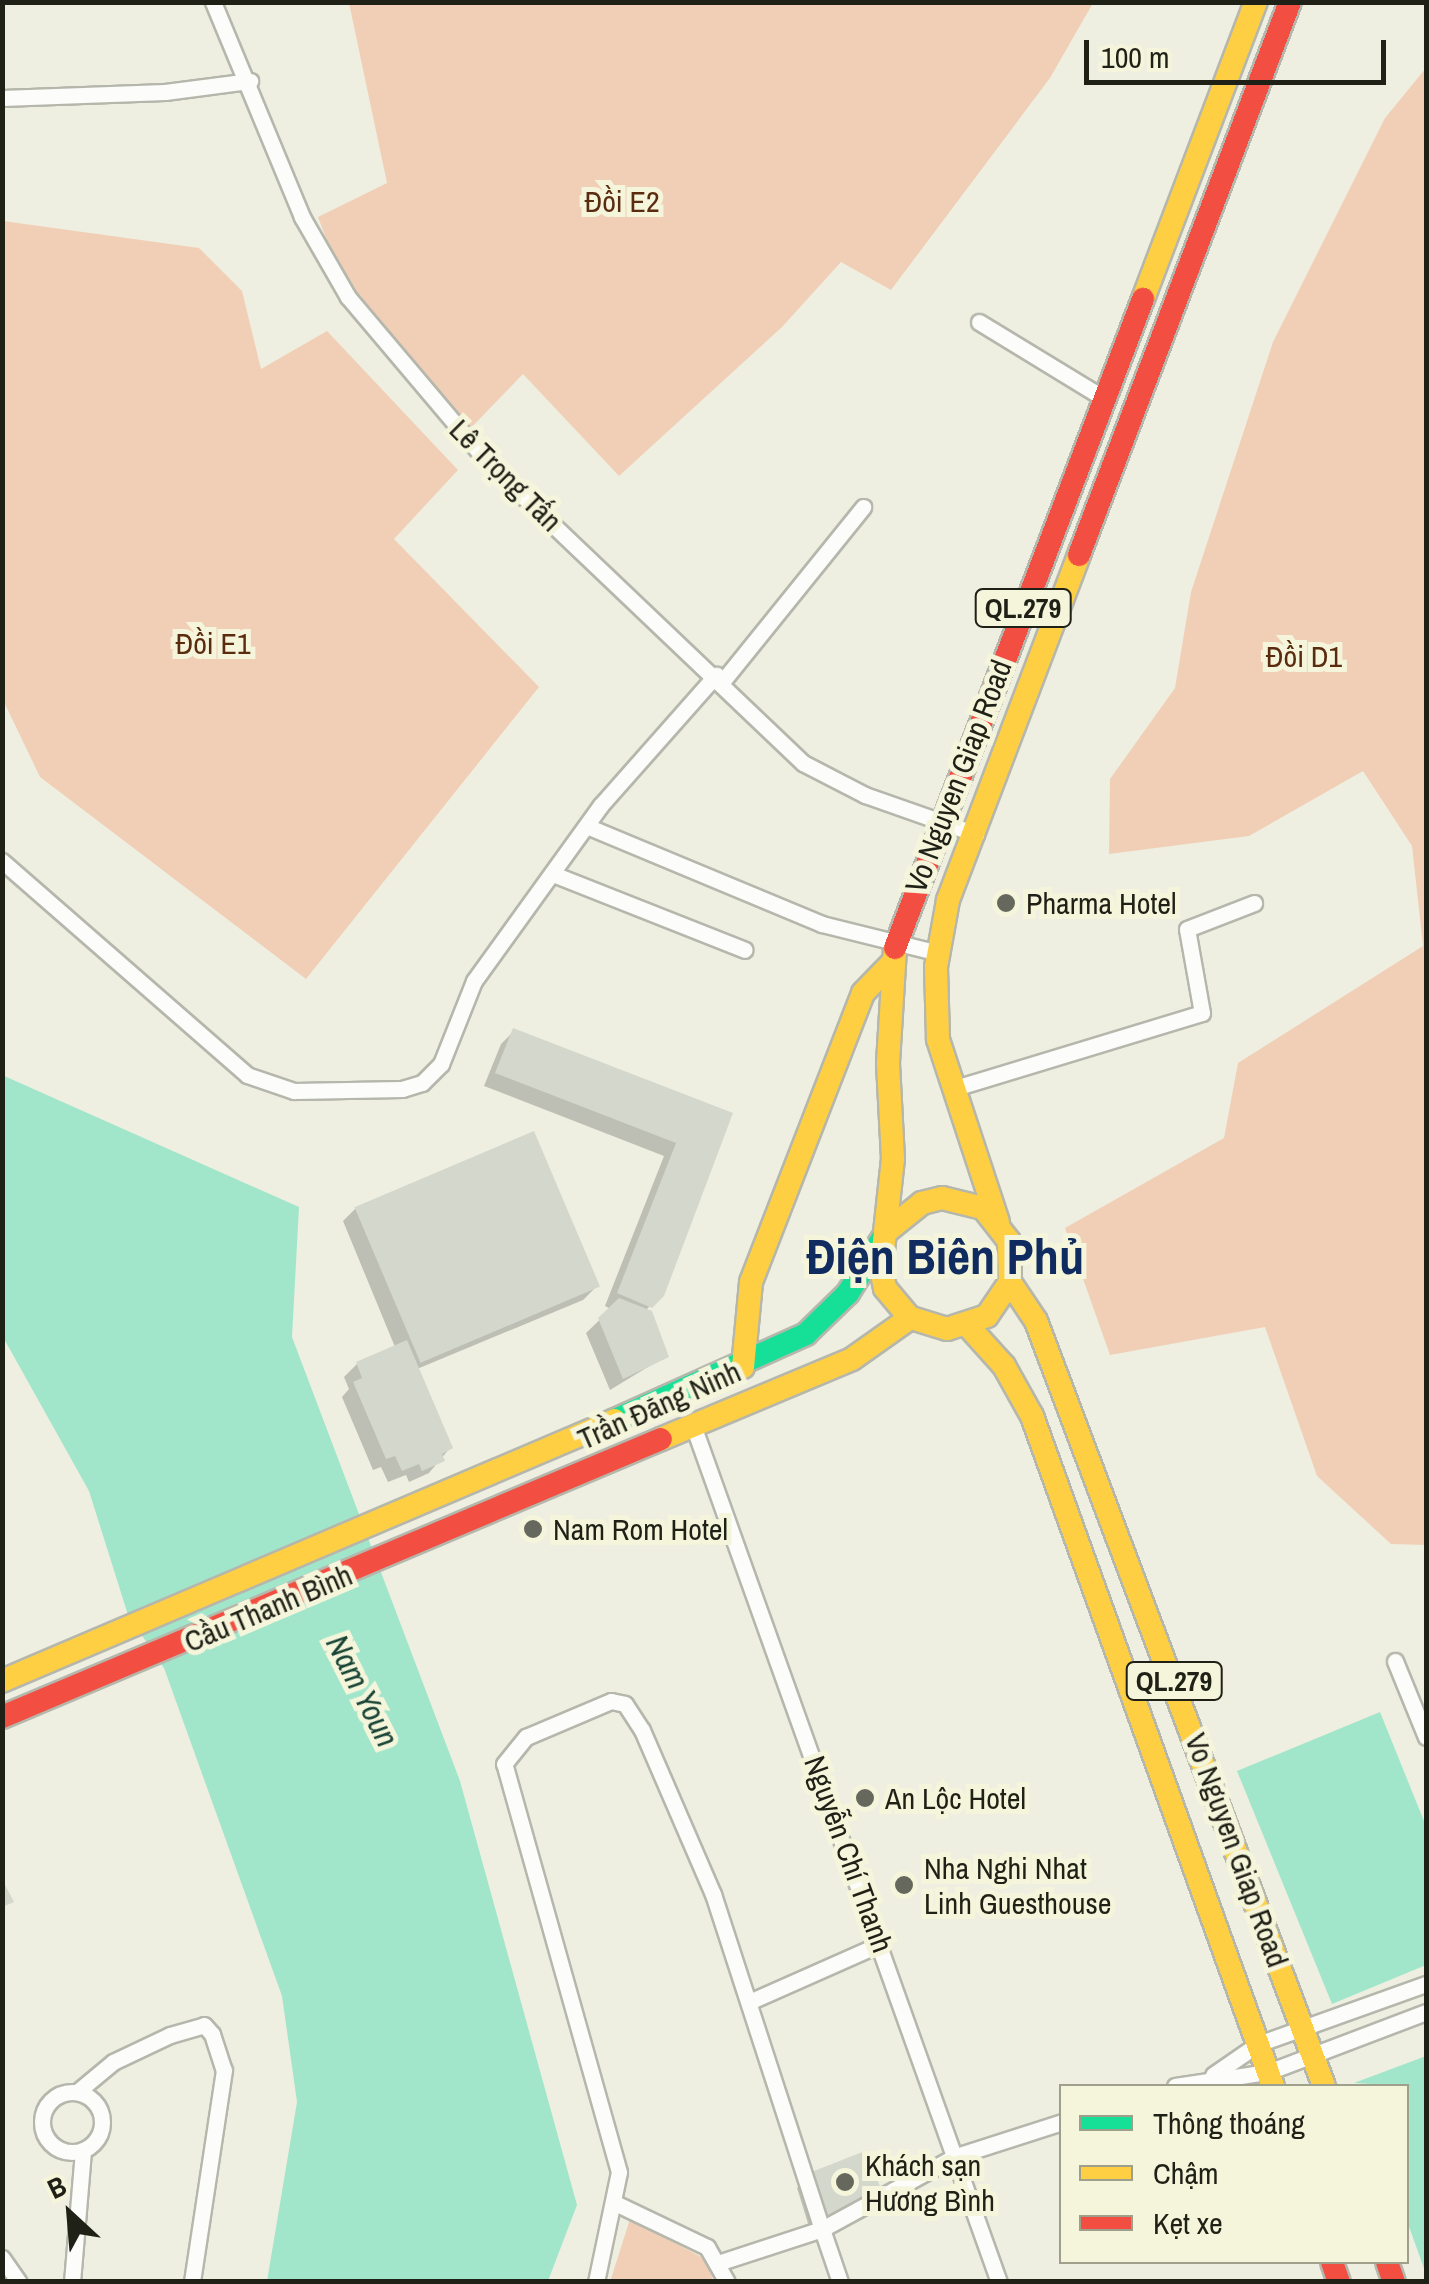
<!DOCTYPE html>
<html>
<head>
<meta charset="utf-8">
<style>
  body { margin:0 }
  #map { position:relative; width:1429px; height:2284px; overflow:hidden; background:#eeefe1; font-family:"Archivo Narrow",sans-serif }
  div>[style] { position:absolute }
  .green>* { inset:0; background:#f1cfb7 }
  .water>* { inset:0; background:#a1e6ca }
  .shadow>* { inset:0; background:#0003 }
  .building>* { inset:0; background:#d3d7cc; transform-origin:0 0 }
  .roads { filter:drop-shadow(2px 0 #b6b7ac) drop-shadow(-2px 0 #b6b7ac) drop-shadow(0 2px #b6b7ac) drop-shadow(0 -2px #b6b7ac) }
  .street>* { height:15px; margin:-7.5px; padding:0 7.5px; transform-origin:7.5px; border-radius:7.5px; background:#fcfdfa }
  .street>.ring { margin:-7.5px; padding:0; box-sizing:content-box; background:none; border:15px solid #fcfdfa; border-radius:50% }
  .fast>* { height:22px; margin:-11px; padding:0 11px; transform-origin:11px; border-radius:11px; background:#16e098 }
  .slow>* { height:22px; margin:-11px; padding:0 11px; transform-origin:11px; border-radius:11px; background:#ffcf43 }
  .jam>* { height:22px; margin:-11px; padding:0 11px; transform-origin:11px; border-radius:11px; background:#f24e42 }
  .dots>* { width:28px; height:28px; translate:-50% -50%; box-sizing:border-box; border:5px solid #f4f5db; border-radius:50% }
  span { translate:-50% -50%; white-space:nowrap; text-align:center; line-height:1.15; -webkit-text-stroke:10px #f4f5db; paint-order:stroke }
  .shield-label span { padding:2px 8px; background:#f4f5db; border:2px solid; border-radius:8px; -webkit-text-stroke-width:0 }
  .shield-label { font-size:28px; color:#1f2016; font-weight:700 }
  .park-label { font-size:30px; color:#5b2b10 }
  .street-label { font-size:30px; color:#1f2016 }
  .poi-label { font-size:30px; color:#1f2016 }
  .left { translate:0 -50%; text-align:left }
  .water-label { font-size:32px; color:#174335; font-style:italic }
  .town-label { font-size:50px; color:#0f2b60; font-weight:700 }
  .frame { position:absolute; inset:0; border:5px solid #1f2016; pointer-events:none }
  .legend { position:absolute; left:1059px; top:2084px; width:350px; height:180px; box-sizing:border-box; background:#f4f5db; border:2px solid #9fa08c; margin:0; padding:12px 18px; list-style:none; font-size:30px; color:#1f2016 }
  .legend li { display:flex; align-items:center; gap:20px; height:50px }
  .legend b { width:50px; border:2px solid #9fa08c }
  .north { position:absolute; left:20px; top:2164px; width:100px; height:100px; -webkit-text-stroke:8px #f4f5db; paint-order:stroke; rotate:334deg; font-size:28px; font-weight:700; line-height:40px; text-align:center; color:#1f2016 }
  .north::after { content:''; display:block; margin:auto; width:35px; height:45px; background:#1f2016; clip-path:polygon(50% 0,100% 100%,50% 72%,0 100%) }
  .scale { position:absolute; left:1084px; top:40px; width:302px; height:45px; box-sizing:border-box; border:5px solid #1f2016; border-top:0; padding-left:12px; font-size:30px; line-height:35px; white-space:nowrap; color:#1f2016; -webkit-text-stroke:8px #f4f5db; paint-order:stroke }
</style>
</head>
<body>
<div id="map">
  <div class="green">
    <div style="clip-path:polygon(349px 3px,1093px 3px,1050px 78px,891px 290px,841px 262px,782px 327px,619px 476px,523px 374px,464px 435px,348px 297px,318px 217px,387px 183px)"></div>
    <div style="clip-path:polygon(1426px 68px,1426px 1545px,1391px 1544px,1317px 1476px,1265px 1327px,1110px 1355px,1065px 1228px,1224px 1138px,1238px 1063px,1423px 946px,1412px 846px,1363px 771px,1249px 836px,1109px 854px,1110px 779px,1175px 688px,1191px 592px,1273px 342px,1385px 118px)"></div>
    <div style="clip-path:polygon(3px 221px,199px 248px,242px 291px,261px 369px,327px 331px,458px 470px,394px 539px,539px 687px,306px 979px,40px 777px,3px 700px)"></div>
    <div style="clip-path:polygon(630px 2219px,707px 2260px,713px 2281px,610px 2282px)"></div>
  </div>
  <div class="water">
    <div style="clip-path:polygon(2px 1075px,299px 1207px,292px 1337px,460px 1781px,577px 2205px,548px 2281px,267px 2281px,297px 2102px,282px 1996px,164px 1668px,128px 1615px,89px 1491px,3px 1337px)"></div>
    <div style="clip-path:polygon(1380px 1712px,1426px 1826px,1426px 1965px,1332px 2004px,1237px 1771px)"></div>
    <div style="clip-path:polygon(1426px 2056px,1426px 2274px,1407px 2221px,1406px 2086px,1354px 2083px)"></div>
  </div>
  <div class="shadow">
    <div style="clip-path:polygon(514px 1031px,729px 1114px,661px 1295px,645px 1311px,666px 1356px,610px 1390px,586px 1333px,611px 1309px,605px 1306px,664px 1156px,484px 1086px,501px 1044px)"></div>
    <div style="clip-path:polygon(356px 1208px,596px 1287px,583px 1300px,417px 1369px,450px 1448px,429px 1473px,409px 1482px,406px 1475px,388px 1482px,381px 1467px,373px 1470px,342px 1397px,349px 1389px,344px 1377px,357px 1364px,395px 1347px,343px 1221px)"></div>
    <div style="clip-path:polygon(864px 2155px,811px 2233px,797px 2188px,810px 2175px)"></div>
  </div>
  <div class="building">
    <div style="clip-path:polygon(513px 1028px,733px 1113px,664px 1296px,652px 1308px,617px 1293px,676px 1143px,495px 1073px)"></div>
    <div style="left:534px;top:1131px;width:169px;height:195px;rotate:67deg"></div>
    <div style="clip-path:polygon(619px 1298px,652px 1311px,669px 1357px,623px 1379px,598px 1318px)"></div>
    <div style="clip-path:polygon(407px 1340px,453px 1448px,442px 1454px,445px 1461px,422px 1471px,419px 1464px,402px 1471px,395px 1456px,386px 1459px,353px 1382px,362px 1378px,356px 1362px)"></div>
    <div style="clip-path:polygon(2px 1879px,14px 1902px,2px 1907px)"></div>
    <div style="clip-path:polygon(865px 2151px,882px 2191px,824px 2222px,809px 2173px)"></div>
  </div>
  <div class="roads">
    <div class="street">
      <div style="left:213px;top:2px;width:233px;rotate:67.5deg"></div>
      <div style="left:302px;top:217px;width:92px;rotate:60.1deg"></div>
      <div style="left:348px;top:297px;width:219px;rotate:49.8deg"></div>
      <div style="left:489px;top:464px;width:434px;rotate:43.6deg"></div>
      <div style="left:803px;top:763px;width:70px;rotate:27.3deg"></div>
      <div style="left:865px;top:795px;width:118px;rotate:19.4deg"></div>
      <div style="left:2px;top:98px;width:163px;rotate:-2.1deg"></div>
      <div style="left:165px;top:92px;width:86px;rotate:-7.4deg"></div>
      <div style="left:979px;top:322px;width:148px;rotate:31.4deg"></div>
      <div style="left:722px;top:682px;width:225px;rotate:-51.1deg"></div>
      <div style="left:589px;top:827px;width:252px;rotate:22.6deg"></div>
      <div style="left:822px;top:924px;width:120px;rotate:14deg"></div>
      <div style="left:2px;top:861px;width:325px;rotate:41.1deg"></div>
      <div style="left:247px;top:1075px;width:50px;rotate:18.8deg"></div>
      <div style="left:294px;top:1091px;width:108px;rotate:-1.1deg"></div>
      <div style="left:402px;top:1089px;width:21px;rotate:-17deg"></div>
      <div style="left:422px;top:1083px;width:27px;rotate:-45deg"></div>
      <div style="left:441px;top:1064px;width:89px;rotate:-68.3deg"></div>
      <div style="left:474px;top:981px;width:217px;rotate:-54.2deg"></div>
      <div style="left:601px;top:805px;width:174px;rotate:-48.5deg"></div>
      <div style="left:553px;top:874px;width:206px;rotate:21.6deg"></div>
      <div style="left:952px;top:1089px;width:261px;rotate:-16.9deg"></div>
      <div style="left:1202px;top:1013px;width:85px;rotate:-100.1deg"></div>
      <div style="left:1187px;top:929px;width:72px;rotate:-21.2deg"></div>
      <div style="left:694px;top:1428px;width:907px;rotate:70.35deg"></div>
      <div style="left:1395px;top:1661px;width:82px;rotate:67.8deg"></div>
      <div style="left:749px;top:2002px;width:145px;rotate:-23.9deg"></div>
      <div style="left:1213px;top:2075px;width:55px;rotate:-34.6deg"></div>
      <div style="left:1258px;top:2044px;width:178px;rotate:-19.7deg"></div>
      <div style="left:1175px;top:2086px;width:94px;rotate:-8.6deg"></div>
      <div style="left:1268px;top:2072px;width:169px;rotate:-20.8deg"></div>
      <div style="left:77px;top:2092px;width:47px;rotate:-39.8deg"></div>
      <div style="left:113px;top:2062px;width:63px;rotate:-25.3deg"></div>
      <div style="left:170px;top:2035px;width:35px;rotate:-16deg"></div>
      <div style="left:204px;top:2025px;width:12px;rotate:48deg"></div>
      <div style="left:212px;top:2034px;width:38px;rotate:72deg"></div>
      <div style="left:224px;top:2070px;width:214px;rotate:98.6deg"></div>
      <div class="ring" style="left:42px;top:2092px;width:45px;height:45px"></div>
      <div style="left:615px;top:2203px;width:102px;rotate:25.6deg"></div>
      <div style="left:707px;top:2247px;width:40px;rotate:60.3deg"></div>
      <div style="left:2px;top:2258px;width:29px;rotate:55deg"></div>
      <div style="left:72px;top:2282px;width:132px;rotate:-85.2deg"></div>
      <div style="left:596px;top:2282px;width:112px;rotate:-78.2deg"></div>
      <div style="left:619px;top:2172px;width:424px;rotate:-105.7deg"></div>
      <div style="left:504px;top:1764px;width:35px;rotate:-51deg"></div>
      <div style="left:526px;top:1737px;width:92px;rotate:-23deg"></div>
      <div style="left:611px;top:1701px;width:14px;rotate:12deg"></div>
      <div style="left:625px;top:1704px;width:31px;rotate:57deg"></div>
      <div style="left:642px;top:1730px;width:179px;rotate:66.6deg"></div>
      <div style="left:713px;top:1894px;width:352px;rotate:72deg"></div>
      <div style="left:822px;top:2229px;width:106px;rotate:161.9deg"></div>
      <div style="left:840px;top:2282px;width:56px;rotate:-108.8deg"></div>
      <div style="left:822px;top:2229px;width:153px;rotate:-28.6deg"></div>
      <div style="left:956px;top:2156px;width:111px;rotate:-17.8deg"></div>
    </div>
    <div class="fast">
      <div style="left:615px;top:1420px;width:209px;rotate:-24.2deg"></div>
      <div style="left:806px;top:1334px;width:59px;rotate:-44.3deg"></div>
      <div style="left:848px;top:1293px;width:67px;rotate:-57.7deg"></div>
    </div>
    <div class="slow">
      <div style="left:1143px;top:299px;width:318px;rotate:-69.2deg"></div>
      <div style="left:998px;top:1222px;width:193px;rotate:-108.2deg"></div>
      <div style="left:938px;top:1039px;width:72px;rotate:-91.6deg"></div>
      <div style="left:936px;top:967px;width:68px;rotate:-79.8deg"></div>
      <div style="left:948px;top:900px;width:369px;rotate:-69.2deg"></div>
      <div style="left:886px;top:1232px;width:46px;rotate:-38.9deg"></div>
      <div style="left:922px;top:1203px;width:21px;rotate:-14deg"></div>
      <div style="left:942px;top:1198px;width:42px;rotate:13.7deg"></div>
      <div style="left:983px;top:1208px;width:42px;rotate:51.8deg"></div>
      <div style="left:1009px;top:1241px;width:41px;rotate:88.6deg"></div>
      <div style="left:1010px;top:1282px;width:41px;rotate:124.1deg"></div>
      <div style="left:987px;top:1316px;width:42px;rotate:162deg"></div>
      <div style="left:947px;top:1329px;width:39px;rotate:-163deg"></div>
      <div style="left:910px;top:1318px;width:39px;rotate:-130deg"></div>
      <div style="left:885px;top:1288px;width:19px;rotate:-102deg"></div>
      <div style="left:881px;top:1269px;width:111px;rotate:-83.8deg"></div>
      <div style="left:893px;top:1159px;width:96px;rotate:-93deg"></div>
      <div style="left:888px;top:1063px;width:115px;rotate:-86.5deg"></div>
      <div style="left:1010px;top:1282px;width:47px;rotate:56.3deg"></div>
      <div style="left:1036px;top:1321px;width:817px;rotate:69.37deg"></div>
      <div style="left:968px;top:1326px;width:54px;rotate:48deg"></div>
      <div style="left:1004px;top:1366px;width:57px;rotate:60.8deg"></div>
      <div style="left:1032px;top:1416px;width:712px;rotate:70.22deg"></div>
      <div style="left:743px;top:1367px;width:85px;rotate:-84.6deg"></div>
      <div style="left:751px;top:1282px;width:310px;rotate:-68.8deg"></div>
      <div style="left:863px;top:993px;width:43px;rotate:-45.9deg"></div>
      <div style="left:661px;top:1439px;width:207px;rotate:-22.7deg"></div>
      <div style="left:852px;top:1359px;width:71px;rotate:-35.3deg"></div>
      <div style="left:2px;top:1681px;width:666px;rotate:-23.06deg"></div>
    </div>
    <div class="jam">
      <div style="left:1079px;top:555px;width:592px;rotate:-69.12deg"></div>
      <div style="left:895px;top:948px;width:695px;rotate:-69.09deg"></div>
      <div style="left:2px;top:1717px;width:715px;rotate:-22.87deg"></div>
      <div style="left:1332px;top:2262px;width:21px;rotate:71deg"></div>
      <div style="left:1387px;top:2262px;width:21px;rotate:71deg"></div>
    </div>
  </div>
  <div class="dots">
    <div style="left:1006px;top:903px;background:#67685d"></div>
    <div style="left:533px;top:1529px;background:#67685d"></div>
    <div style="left:865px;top:1798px;background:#67685d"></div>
    <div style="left:904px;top:1885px;background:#67685d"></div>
    <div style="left:845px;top:2182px;background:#67685d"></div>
  </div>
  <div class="shield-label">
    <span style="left:1023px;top:608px">QL.279</span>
    <span style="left:1174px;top:1681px">QL.279</span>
  </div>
  <div class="park-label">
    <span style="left:622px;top:201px">Đồi E2</span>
    <span style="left:213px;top:643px">Đồi E1</span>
    <span style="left:1304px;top:656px">Đồi D1</span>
  </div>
  <div class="street-label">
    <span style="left:506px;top:475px;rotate:45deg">Lê Trọng Tấn</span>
    <span style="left:958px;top:776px;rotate:-69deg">Vo Nguyen Giap Road</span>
    <span style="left:659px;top:1405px;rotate:-24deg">Trần Đăng Ninh</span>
    <span style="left:268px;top:1608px;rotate:-23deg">Cầu Thanh Bình</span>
    <span style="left:1237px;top:1850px;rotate:70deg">Vo Nguyen Giap Road</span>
    <span style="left:849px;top:1854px;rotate:70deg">Nguyễn Chí Thanh</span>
  </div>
  <div class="poi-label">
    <span class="left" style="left:1026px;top:903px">Pharma Hotel</span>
    <span class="left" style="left:553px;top:1529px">Nam Rom Hotel</span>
    <span class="left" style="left:885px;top:1798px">An Lộc Hotel</span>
    <span class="left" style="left:924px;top:1885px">Nha Nghi Nhat<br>Linh Guesthouse</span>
    <span class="left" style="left:865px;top:2182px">Khách sạn<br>Hương Bình</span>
  </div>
  <div class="water-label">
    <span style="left:362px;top:1691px;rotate:63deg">Nam Youn</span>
  </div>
  <div class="town-label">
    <span style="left:945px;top:1257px">Điện Biên Phủ</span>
  </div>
  <div class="frame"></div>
  <ul class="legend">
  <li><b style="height:12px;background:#16e098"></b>Thông thoáng</li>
  <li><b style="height:12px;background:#ffcf43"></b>Chậm</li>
  <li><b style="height:12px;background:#f24e42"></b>Kẹt xe</li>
  </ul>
  <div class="north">B</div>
  <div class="scale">100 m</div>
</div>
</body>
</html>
